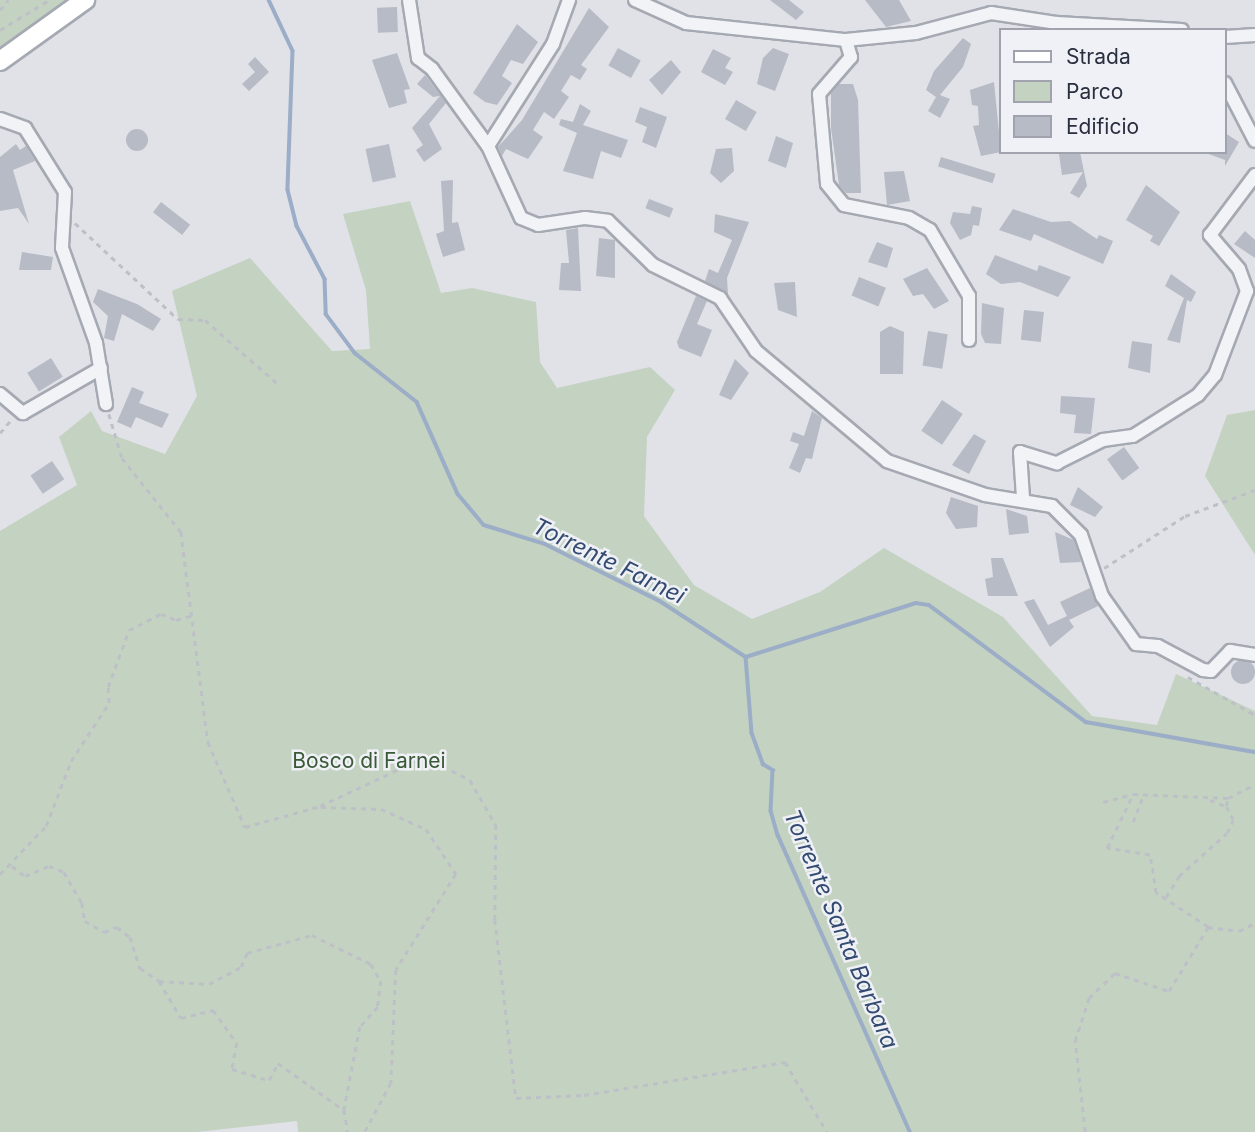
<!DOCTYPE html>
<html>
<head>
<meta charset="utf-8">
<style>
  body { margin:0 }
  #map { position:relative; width:1255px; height:1132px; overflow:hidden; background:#e0e2e8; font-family:Inter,sans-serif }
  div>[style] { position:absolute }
  .green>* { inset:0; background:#c4d2c1 }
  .stream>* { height:3.5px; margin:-1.75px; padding:0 1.75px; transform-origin:1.75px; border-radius:1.75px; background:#9cadc7 }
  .building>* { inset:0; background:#b7bbc5; transform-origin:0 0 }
  .round { border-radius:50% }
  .path>* { height:2.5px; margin-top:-1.25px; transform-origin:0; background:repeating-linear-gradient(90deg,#bec0c7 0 5px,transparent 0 10px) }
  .roads { filter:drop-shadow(2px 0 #a5a9b2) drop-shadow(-2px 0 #a5a9b2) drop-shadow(0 2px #a5a9b2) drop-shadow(0 -2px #a5a9b2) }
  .minor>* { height:12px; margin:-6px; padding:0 6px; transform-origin:6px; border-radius:6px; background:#f2f3f7 }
  .secondary>* { height:18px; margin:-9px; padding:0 9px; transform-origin:9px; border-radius:9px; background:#fff }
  span { translate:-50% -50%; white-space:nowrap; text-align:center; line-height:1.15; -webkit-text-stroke:5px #eff1f6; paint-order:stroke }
  .park-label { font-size:21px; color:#3a5a37 }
  .water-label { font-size:23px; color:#344b71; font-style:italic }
  .legend { position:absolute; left:999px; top:28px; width:228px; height:126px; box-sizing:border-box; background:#eff1f6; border:2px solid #a0a3ad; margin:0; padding:9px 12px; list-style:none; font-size:21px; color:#292f3f }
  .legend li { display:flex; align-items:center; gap:14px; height:35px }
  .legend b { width:35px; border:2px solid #a0a3ad }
</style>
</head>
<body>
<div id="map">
  <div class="green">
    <div style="clip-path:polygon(0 0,69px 0,0 50px)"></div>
    <div style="clip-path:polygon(410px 201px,441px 293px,472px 288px,536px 302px,540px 362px,557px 388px,650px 367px,675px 390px,647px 437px,644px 516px,694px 585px,752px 619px,820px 592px,884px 548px,1003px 617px,1092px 716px,1157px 725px,1176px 674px,1255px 711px,1255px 1132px,298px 1132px,297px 1121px,197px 1132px,0 1132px,0 531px,77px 485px,59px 437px,91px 411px,102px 431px,165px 454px,197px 396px,172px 291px,250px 258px,332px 351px,370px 349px,366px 290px,343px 214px)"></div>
    <div style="clip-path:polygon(1255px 410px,1255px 555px,1205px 476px,1227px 415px)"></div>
  </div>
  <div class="stream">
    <div style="left:269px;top:0;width:56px;rotate:64.8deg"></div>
    <div style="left:293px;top:51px;width:139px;rotate:92.1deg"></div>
    <div style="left:288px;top:190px;width:37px;rotate:76deg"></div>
    <div style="left:297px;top:226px;width:60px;rotate:62.2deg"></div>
    <div style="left:325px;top:279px;width:35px;rotate:88deg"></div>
    <div style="left:326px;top:314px;width:49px;rotate:53.4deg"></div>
    <div style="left:355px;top:353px;width:79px;rotate:38.3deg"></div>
    <div style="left:417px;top:402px;width:101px;rotate:66deg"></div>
    <div style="left:458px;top:494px;width:40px;rotate:50deg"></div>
    <div style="left:484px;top:525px;width:64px;rotate:17.3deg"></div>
    <div style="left:545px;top:544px;width:128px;rotate:26.4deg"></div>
    <div style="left:660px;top:601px;width:103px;rotate:33.1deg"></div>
    <div style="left:746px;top:657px;width:178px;rotate:-17.6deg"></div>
    <div style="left:916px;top:603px;width:13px;rotate:9deg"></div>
    <div style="left:929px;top:605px;width:196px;rotate:36.7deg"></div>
    <div style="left:1086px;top:722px;width:172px;rotate:10.1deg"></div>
    <div style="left:746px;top:657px;width:76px;rotate:85.5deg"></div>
    <div style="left:752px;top:733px;width:33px;rotate:70deg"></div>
    <div style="left:763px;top:764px;width:12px;rotate:31deg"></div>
    <div style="left:773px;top:770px;width:41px;rotate:92.8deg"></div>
    <div style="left:771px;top:811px;width:25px;rotate:74deg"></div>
    <div style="left:778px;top:835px;width:325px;rotate:66deg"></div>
  </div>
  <div class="building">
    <div style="clip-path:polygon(770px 0,789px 0,804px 12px,796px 20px)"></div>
    <div style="clip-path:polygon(865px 0,899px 0,911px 21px,886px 27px)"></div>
    <div style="left:397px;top:7px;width:25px;height:20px;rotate:88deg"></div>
    <div style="clip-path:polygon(589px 8px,609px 27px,581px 65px,587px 69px,580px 80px,571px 75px,561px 91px,569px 97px,554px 119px,544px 112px,533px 130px,543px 137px,528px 159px,506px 149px,502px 156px,498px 147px,522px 120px)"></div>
    <div style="clip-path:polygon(517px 24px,538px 42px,523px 64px,511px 60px,502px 76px,512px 83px,497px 105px,485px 102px,473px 93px)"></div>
    <div style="clip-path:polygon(963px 38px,971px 44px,963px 67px,940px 95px,950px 99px,940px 118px,928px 111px,936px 97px,926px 90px,934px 71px)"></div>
    <div style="left:618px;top:48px;width:26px;height:20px;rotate:29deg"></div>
    <div style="clip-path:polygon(773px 48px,789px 54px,775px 91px,757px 84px,763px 58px)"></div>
    <div style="clip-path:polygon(713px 49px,731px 58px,725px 68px,733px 72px,725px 85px,701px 72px)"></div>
    <div style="clip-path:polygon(397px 53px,410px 89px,404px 90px,407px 103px,389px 108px,372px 60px)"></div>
    <div style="clip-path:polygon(255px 57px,269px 72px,249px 91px,242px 84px,255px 72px,248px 64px)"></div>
    <div style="clip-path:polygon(671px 60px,681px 72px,662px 95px,649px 80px)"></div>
    <div style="clip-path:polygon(425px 75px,446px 103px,429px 124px,442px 149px,424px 162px,416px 150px,423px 145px,412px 128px,440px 96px,433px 97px,417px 84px)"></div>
    <div style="clip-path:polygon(994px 82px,1001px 152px,981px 156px,973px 126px,979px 125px,978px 106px,972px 105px,970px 90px)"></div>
    <div style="clip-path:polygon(839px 84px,853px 84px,858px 100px,861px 193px,846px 193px,839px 185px,831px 128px,831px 93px)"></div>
    <div style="left:736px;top:100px;width:24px;height:22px;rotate:30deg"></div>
    <div style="clip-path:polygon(580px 104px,591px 111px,583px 125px,628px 140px,621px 158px,601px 151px,593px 179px,563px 171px,577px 133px,559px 125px,561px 119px,573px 122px)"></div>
    <div style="clip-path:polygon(640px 107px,667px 117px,656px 148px,642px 142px,647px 127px,635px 122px)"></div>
    <div class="round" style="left:126px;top:129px;width:22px;height:22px"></div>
    <div style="clip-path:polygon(1225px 133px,1239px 142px,1225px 166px,1225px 160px,1203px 152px,1225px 152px)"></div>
    <div style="clip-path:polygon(776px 136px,793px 143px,786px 168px,768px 161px)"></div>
    <div style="clip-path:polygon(16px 144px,20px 150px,26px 146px,35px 161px,13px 170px,29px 224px,18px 208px,0 211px,0 157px)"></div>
    <div style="left:389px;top:144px;width:34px;height:24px;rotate:78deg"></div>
    <div style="clip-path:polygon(732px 148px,734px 171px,721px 183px,710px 173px,716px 149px)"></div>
    <div style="clip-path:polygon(1080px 152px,1087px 186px,1079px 198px,1070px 193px,1083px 172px,1062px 175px,1059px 154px)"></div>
    <div style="left:941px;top:157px;width:57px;height:10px;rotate:17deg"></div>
    <div style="clip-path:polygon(904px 171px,910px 201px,887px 205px,884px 172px)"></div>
    <div style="clip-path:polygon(453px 180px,452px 223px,458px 222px,465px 250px,443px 257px,436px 234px,444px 231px,441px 181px)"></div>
    <div style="clip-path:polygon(1146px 185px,1180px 212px,1159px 246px,1150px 241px,1153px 236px,1126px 220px)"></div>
    <div style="left:649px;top:199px;width:26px;height:10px;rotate:21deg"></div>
    <div style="left:161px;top:202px;width:37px;height:13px;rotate:38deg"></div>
    <div style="clip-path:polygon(972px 206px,982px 208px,979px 226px,973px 225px,971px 235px,960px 240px,950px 223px,953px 212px,970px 214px)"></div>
    <div style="clip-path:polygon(1013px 209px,1051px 222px,1070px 221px,1097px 239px,1099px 235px,1113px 241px,1103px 264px,1034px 234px,1031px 241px,999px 230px)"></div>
    <div style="clip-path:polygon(715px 214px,749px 222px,727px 278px,728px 294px,705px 281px,709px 269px,718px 273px,732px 240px,714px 232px)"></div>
    <div style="clip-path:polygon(578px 228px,581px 291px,559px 290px,561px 263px,569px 263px,566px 230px)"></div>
    <div style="clip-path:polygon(1245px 231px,1255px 240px,1255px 258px,1234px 244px)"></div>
    <div style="clip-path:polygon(599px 238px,615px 240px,615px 278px,596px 276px)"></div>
    <div style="clip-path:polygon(877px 242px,893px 248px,887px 268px,868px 262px)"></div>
    <div style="clip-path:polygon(22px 252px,53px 257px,51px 270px,19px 270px)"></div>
    <div style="clip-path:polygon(995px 255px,1037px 271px,1039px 265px,1071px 277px,1058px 297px,1020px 282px,1001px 284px,986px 274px)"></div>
    <div style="clip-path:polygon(927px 268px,949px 301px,934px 309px,923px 294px,913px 296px,903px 279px)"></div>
    <div style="clip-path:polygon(1171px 274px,1196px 292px,1191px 302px,1187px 300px,1180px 343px,1167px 340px,1184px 298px,1165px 286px)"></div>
    <div style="left:859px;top:277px;width:29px;height:20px;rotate:22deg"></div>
    <div style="clip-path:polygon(795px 282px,797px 317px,778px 310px,774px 283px)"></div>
    <div style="clip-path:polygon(98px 289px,137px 304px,161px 319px,153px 331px,122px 314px,114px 341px,104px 338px,108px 316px,93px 302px)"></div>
    <div style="clip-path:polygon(696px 296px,707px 301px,697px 324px,712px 330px,701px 357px,679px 348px,677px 342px)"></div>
    <div style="clip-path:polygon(982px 303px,1004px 308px,1001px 344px,985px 343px,981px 334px)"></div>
    <div style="left:1024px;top:310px;width:20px;height:30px;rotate:6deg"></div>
    <div style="clip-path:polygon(890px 326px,904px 332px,903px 374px,880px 374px,880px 332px)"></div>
    <div style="left:928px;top:331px;width:20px;height:35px;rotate:9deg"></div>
    <div style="clip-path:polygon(1132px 341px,1152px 344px,1150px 373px,1128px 368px)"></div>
    <div style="left:51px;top:358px;width:22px;height:28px;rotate:58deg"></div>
    <div style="clip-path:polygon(735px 359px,749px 373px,731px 400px,719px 395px)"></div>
    <div style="clip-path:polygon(132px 387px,144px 392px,139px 403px,169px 414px,162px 428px,136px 417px,131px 428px,117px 422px)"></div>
    <div style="clip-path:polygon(1061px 396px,1095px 398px,1091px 434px,1074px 433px,1076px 415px,1060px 413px)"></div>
    <div style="left:942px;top:400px;width:25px;height:37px;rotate:34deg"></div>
    <div style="clip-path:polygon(812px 411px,822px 418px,812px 459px,806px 458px,800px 473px,789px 468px,799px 444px,790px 441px,793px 432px,804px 436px)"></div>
    <div style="clip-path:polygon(974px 434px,986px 441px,969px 474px,952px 465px)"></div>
    <div style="left:1124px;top:447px;width:26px;height:21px;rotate:54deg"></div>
    <div style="left:52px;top:461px;width:22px;height:26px;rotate:56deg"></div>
    <div style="clip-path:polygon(1078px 487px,1103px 507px,1095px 517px,1070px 505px)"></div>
    <div style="clip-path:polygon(951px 497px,978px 506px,977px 527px,956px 529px,946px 513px)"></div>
    <div style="clip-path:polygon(1006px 509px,1027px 516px,1029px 533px,1009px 535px)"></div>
    <div style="clip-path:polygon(1055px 532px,1074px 540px,1081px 562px,1060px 563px)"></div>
    <div style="clip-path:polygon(991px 558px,1003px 558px,1018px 596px,988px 596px,985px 579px,993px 577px)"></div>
    <div style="clip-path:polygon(1090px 588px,1098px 606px,1069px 620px,1074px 627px,1050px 647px,1024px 602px,1034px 599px,1048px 625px,1067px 616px,1060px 602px)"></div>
    <div class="round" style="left:1231px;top:660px;width:24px;height:24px"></div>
  </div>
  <div class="path">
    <div style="left:0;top:10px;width:13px;rotate:-51deg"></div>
    <div style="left:0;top:30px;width:57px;rotate:-31.5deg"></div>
    <div style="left:75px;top:223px;width:141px;rotate:43deg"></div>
    <div style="left:178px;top:319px;width:27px;rotate:2deg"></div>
    <div style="left:205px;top:320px;width:96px;rotate:41.2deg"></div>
    <div style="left:109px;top:414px;width:46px;rotate:73.5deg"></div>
    <div style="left:122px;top:458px;width:95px;rotate:51.4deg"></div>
    <div style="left:181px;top:532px;width:212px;rotate:82.7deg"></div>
    <div style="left:208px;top:742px;width:93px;rotate:66.5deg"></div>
    <div style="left:245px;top:827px;width:78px;rotate:-15.6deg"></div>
    <div style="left:320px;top:806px;width:116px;rotate:-25deg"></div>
    <div style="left:425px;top:757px;width:51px;rotate:27.1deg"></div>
    <div style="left:470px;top:780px;width:52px;rotate:60deg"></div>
    <div style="left:496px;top:825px;width:95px;rotate:90.6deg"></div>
    <div style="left:495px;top:920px;width:179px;rotate:83.3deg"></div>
    <div style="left:516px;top:1098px;width:68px;rotate:-2.5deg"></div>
    <div style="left:584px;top:1095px;width:204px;rotate:-9.3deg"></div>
    <div style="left:785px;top:1062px;width:82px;rotate:59deg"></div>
    <div style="left:0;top:433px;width:17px;rotate:-50deg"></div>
    <div style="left:1104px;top:568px;width:96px;rotate:-32.7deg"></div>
    <div style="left:1185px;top:516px;width:75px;rotate:-20.4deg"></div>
    <div style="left:1188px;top:677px;width:77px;rotate:29.6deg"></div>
    <div style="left:1210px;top:800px;width:17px;rotate:21deg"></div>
    <div style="left:1226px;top:806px;width:8px;rotate:-76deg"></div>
    <div style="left:1103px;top:802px;width:31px;rotate:-15deg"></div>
    <div style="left:1133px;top:794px;width:95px;rotate:2.4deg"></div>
    <div style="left:1228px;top:798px;width:30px;rotate:-27deg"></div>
    <div style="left:321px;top:807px;width:60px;rotate:1.9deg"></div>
    <div style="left:381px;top:809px;width:49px;rotate:24deg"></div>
    <div style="left:426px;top:829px;width:54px;rotate:56.3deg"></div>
    <div style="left:456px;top:874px;width:113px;rotate:122deg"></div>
    <div style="left:396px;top:970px;width:113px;rotate:92.5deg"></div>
    <div style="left:391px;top:1083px;width:55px;rotate:118deg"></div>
    <div style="left:1133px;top:822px;width:28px;rotate:-69deg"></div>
    <div style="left:12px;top:866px;width:16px;rotate:38deg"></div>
    <div style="left:25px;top:876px;width:26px;rotate:-23deg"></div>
    <div style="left:49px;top:866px;width:16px;rotate:22deg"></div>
    <div style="left:64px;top:872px;width:36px;rotate:60deg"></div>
    <div style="left:82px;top:903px;width:18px;rotate:81deg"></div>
    <div style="left:85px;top:921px;width:22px;rotate:30deg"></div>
    <div style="left:104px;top:932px;width:14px;rotate:-21deg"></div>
    <div style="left:117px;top:927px;width:16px;rotate:38deg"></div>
    <div style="left:130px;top:937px;width:33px;rotate:72deg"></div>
    <div style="left:140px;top:968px;width:23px;rotate:34deg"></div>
    <div style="left:159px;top:981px;width:43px;rotate:59.3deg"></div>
    <div style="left:181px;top:1018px;width:33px;rotate:-14deg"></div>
    <div style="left:213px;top:1010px;width:41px;rotate:54deg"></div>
    <div style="left:237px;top:1043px;width:26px;rotate:101deg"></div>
    <div style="left:232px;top:1069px;width:39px;rotate:17deg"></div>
    <div style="left:269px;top:1080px;width:19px;rotate:-62deg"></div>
    <div style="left:278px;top:1063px;width:81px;rotate:35.5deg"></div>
    <div style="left:344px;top:1110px;width:22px;rotate:80deg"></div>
    <div style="left:0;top:874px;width:66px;rotate:-46.2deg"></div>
    <div style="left:46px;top:826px;width:70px;rotate:-69deg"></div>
    <div style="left:71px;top:761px;width:69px;rotate:-56.8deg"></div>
    <div style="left:109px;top:703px;width:16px;rotate:-94deg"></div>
    <div style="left:108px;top:687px;width:61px;rotate:-69.8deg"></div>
    <div style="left:129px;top:630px;width:36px;rotate:-27deg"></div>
    <div style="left:161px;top:614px;width:16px;rotate:22deg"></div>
    <div style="left:176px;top:620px;width:15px;rotate:-16deg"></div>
    <div style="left:1166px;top:897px;width:25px;rotate:-58deg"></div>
    <div style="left:1179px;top:876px;width:64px;rotate:-41.9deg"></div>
    <div style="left:1227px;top:833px;width:14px;rotate:-65deg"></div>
    <div style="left:1233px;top:820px;width:16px;rotate:-117deg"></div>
    <div style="left:1208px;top:927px;width:31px;rotate:7deg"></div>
    <div style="left:1239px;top:931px;width:18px;rotate:-27deg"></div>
    <div style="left:159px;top:981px;width:50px;rotate:3.4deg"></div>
    <div style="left:209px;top:984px;width:36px;rotate:-28deg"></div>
    <div style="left:241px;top:967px;width:15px;rotate:-67deg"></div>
    <div style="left:247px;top:953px;width:67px;rotate:-15.5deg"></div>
    <div style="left:312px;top:935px;width:66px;rotate:26.2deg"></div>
    <div style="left:371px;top:964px;width:20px;rotate:60deg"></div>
    <div style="left:381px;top:981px;width:26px;rotate:97deg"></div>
    <div style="left:378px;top:1007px;width:27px;rotate:132deg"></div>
    <div style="left:360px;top:1027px;width:85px;rotate:100.9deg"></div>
    <div style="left:1085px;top:1132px;width:92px;rotate:-96.3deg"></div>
    <div style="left:1075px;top:1041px;width:45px;rotate:-72deg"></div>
    <div style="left:1089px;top:998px;width:36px;rotate:-44deg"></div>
    <div style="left:1115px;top:973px;width:57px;rotate:18.4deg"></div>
    <div style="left:1169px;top:991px;width:75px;rotate:-58.6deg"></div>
    <div style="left:1208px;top:927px;width:62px;rotate:-146.8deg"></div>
    <div style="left:1156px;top:893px;width:38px;rotate:-99deg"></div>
    <div style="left:1150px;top:855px;width:44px;rotate:-170.8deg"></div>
    <div style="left:1107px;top:848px;width:60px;rotate:-64.3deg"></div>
  </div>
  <div class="roads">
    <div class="minor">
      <div style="left:409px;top:0;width:59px;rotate:81.2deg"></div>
      <div style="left:418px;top:58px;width:18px;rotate:38deg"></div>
      <div style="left:432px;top:69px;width:95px;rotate:54deg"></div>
      <div style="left:488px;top:146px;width:79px;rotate:65.4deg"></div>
      <div style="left:521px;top:218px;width:18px;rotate:22deg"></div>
      <div style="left:538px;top:225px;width:48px;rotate:-8.5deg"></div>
      <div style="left:585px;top:218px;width:23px;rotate:7deg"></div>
      <div style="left:608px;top:221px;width:63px;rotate:44.4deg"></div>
      <div style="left:653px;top:265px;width:75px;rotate:26.2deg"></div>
      <div style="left:720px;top:298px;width:64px;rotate:55.8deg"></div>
      <div style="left:756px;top:351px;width:171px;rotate:40deg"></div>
      <div style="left:887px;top:461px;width:104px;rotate:19.1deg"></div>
      <div style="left:985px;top:495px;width:68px;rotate:9.3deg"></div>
      <div style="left:1052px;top:506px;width:41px;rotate:45deg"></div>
      <div style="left:1081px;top:535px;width:65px;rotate:71deg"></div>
      <div style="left:1102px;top:596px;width:59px;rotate:54.7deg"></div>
      <div style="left:1136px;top:644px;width:22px;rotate:5deg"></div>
      <div style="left:1158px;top:646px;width:51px;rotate:28.1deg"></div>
      <div style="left:1203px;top:670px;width:8px;rotate:7deg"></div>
      <div style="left:1211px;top:671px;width:28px;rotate:-46deg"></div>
      <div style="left:1230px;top:651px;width:25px;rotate:9deg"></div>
      <div style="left:635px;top:0;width:56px;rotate:24.3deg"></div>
      <div style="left:686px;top:23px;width:161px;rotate:6.1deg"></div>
      <div style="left:846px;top:40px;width:70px;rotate:-5.7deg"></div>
      <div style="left:916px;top:33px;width:78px;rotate:-14.9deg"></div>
      <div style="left:991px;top:13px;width:67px;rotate:8.6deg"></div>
      <div style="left:1057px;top:23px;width:125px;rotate:3.2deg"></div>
      <div style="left:1225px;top:37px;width:30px;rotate:-4deg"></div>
      <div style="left:846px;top:40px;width:18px;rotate:74deg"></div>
      <div style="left:851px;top:57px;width:49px;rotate:130.9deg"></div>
      <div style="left:819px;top:94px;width:90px;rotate:84.9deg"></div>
      <div style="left:827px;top:184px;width:27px;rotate:51deg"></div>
      <div style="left:844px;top:205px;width:66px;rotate:11.3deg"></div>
      <div style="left:909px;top:218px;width:24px;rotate:30deg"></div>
      <div style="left:930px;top:230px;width:77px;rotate:59.4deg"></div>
      <div style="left:969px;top:296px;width:44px;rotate:90deg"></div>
      <div style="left:1225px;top:83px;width:65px;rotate:62.7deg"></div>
      <div style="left:0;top:119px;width:27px;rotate:20deg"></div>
      <div style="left:25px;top:128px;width:75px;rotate:58deg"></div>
      <div style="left:65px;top:192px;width:56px;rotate:93.1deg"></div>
      <div style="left:62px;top:248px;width:101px;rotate:70.3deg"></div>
      <div style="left:96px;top:343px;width:62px;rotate:80.7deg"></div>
      <div style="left:488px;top:146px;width:121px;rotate:-57.5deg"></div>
      <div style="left:553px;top:44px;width:47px;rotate:-70deg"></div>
      <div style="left:0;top:394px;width:30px;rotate:40deg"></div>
      <div style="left:23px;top:413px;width:90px;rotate:-30deg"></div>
      <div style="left:1023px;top:498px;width:46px;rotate:-93.7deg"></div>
      <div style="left:1020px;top:452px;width:39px;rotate:17deg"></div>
      <div style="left:1057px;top:463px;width:51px;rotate:-26.6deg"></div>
      <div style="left:1103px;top:440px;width:30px;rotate:-8deg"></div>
      <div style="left:1133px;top:436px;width:77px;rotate:-32.2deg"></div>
      <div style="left:1198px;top:395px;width:26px;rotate:-50deg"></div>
      <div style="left:1215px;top:375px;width:90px;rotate:-69.1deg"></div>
      <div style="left:1247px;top:291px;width:23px;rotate:-110deg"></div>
      <div style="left:1239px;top:269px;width:45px;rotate:-130.5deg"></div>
      <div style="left:1210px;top:235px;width:75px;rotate:-53.1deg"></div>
    </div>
    <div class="secondary">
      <div style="left:0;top:61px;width:105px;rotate:-35.7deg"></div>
    </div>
  </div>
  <div class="park-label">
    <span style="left:369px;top:761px">Bosco di Farnei</span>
  </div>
  <div class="water-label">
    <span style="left:609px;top:561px;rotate:26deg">Torrente Farnei</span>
    <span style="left:841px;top:929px;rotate:67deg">Torrente Santa Barbara</span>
  </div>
  <ul class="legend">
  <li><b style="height:9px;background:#fff"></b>Strada</li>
  <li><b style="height:19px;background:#c4d2c1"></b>Parco</li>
  <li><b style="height:19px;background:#b7bbc5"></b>Edificio</li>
  </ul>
</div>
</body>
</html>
